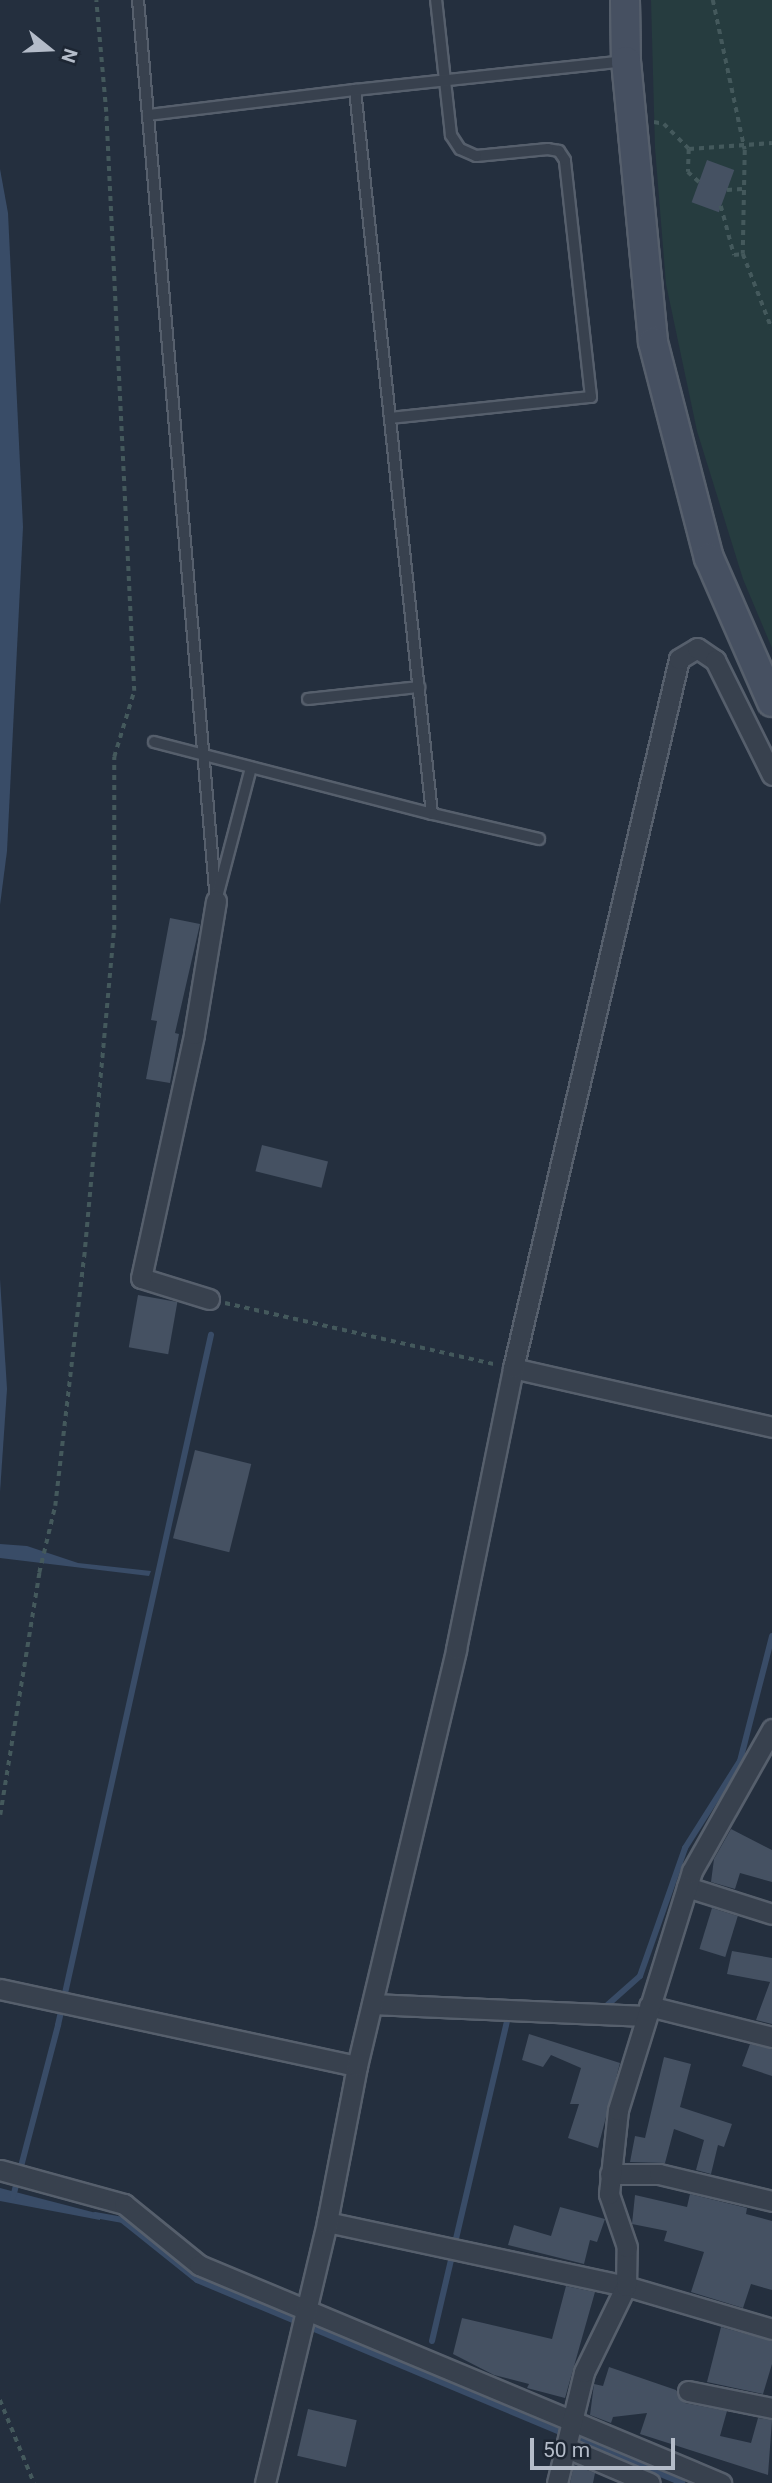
<!DOCTYPE html>
<html>
<head>
<meta charset="utf-8">
<style>
  body { margin:0 }
  #map { position:relative; width:772px; height:2483px; overflow:hidden; background:#242f3e; font-family:Roboto,sans-serif }
  div>[style] { position:absolute }
  .green>* { inset:0; background:#263c3f }
  .water>* { inset:0; background:#394c67 }
  .stream>* { height:6px; margin:-3px; padding:0 3px; transform-origin:3px; border-radius:3px; background:#394c67 }
  .building>* { inset:0; background:#455162; transform-origin:0 0 }
  .path>* { height:3.5px; margin-top:-1.75px; transform-origin:0; background:repeating-linear-gradient(90deg,#44595c 0 5px,transparent 0 10px) }
  .roads { filter:drop-shadow(2px 0 #565f6c) drop-shadow(-2px 0 #565f6c) drop-shadow(0 2px #565f6c) drop-shadow(0 -2px #565f6c) }
  .lane>* { height:10px; margin:-5px; padding:0 5px; transform-origin:5px; border-radius:5px; background:#38414e }
  .street>* { height:19px; margin:-9.5px; padding:0 9.5px; transform-origin:9.5px; border-radius:9.5px; background:#38414e }
  .secondary>* { height:28px; margin:-14px; padding:0 14px; transform-origin:14px; border-radius:14px; background:#465061 }
  span { translate:-50% -50%; white-space:nowrap; text-align:center; line-height:1.15; -webkit-text-stroke:5px #1d2633; paint-order:stroke }
  .north { position:absolute; left:14px; top:14px; width:70px; height:70px; -webkit-text-stroke:5px #1d2633; paint-order:stroke; rotate:108deg; font-size:19px; font-weight:700; line-height:28px; text-align:center; color:#b4bcc9 }
  .north::after { content:''; display:block; margin:auto; width:24px; height:32px; background:#b4bcc9; clip-path:polygon(50% 0,100% 100%,50% 72%,0 100%) }
  .scale { position:absolute; left:530px; top:2438px; width:145px; height:32px; box-sizing:border-box; border:4px solid #b4bcc9; border-top:0; padding-left:9px; font-size:21px; line-height:24px; white-space:nowrap; color:#b4bcc9; -webkit-text-stroke:5px #1d2633; paint-order:stroke }
</style>
</head>
<body>
<div id="map">
  <div class="green">
    <div style="clip-path:polygon(651px 0,772px 0,772px 648px,743px 579px,697px 431px,666px 284px,655px 148px)"></div>
  </div>
  <div class="water">
    <div style="clip-path:polygon(0 169px,8px 213px,23px 527px,7px 851px,0 905px)"></div>
    <div style="clip-path:polygon(0 1279px,7px 1389px,0 1492px)"></div>
    <div style="clip-path:polygon(0 1544px,27px 1546px,78px 1563px,151px 1571px,149px 1576px,0 1558px)"></div>
    <div style="clip-path:polygon(0 2188px,100px 2214px,100px 2220px,0 2201px)"></div>
  </div>
  <div class="stream">
    <div style="left:604px;top:2008px;width:48px;rotate:-41.6deg"></div>
    <div style="left:640px;top:1976px;width:136px;rotate:-70.6deg"></div>
    <div style="left:685px;top:1848px;width:103px;rotate:-57.7deg"></div>
    <div style="left:740px;top:1761px;width:129px;rotate:-75.6deg"></div>
    <div style="left:13px;top:2197px;width:178px;rotate:-75.3deg"></div>
    <div style="left:58px;top:2025px;width:707px;rotate:-77.5deg"></div>
    <div style="left:95px;top:2215px;width:27px;rotate:10deg"></div>
    <div style="left:122px;top:2220px;width:96px;rotate:38.7deg"></div>
    <div style="left:197px;top:2280px;width:526px;rotate:22.71deg"></div>
    <div style="left:432px;top:2341px;width:338px;rotate:-76.8deg"></div>
  </div>
  <div class="building">
    <div style="left:707px;top:160px;width:29px;height:45px;rotate:20deg"></div>
    <div style="clip-path:polygon(170px 918px,200px 924px,175px 1033px,179px 1034px,170px 1083px,146px 1079px,157px 1021px,151px 1020px)"></div>
    <div style="left:262px;top:1145px;width:68px;height:27px;rotate:14deg"></div>
    <div style="left:138px;top:1295px;width:40px;height:53px;rotate:10deg"></div>
    <div style="left:195px;top:1450px;width:58px;height:91px;rotate:14deg"></div>
    <div style="clip-path:polygon(731px 1829px,772px 1850px,772px 1882px,740px 1873px,735px 1889px,711px 1882px,714px 1859px)"></div>
    <div style="left:712px;top:1908px;width:27px;height:43px;rotate:17deg"></div>
    <div style="clip-path:polygon(732px 1951px,772px 1958px,772px 2024px,756px 2020px,770px 1982px,727px 1974px)"></div>
    <div style="clip-path:polygon(529px 2034px,620px 2063px,598px 2148px,568px 2138px,579px 2104px,570px 2104px,581px 2068px,551px 2055px,543px 2067px,522px 2060px)"></div>
    <div style="clip-path:polygon(750px 2044px,772px 2049px,772px 2076px,742px 2066px)"></div>
    <div style="clip-path:polygon(664px 2057px,691px 2064px,680px 2107px,732px 2124px,724px 2147px,718px 2145px,711px 2174px,696px 2170px,704px 2140px,674px 2129px,665px 2163px,630px 2162px,635px 2136px,645px 2138px)"></div>
    <div style="clip-path:polygon(690px 2194px,747px 2208px,746px 2214px,772px 2221px,772px 2290px,751px 2284px,743px 2308px,691px 2292px,704px 2252px,664px 2241px,667px 2231px,632px 2224px,635px 2195px,687px 2207px)"></div>
    <div style="clip-path:polygon(560px 2207px,605px 2219px,597px 2242px,590px 2240px,584px 2264px,508px 2245px,514px 2225px,551px 2236px)"></div>
    <div style="clip-path:polygon(566px 2286px,595px 2292px,565px 2398px,527px 2388px,529px 2384px,494px 2375px,453px 2354px,462px 2318px,552px 2339px)"></div>
    <div style="clip-path:polygon(721px 2327px,772px 2341px,772px 2364px,763px 2394px,707px 2382px)"></div>
    <div style="clip-path:polygon(609px 2367px,676px 2390px,685px 2403px,727px 2411px,720px 2436px,751px 2443px,758px 2418px,772px 2420px,768px 2475px,640px 2434px,647px 2413px,613px 2417px,611px 2423px,590px 2415px,594px 2384px,603px 2386px)"></div>
    <div style="left:308px;top:2409px;width:50px;height:48px;rotate:13deg"></div>
    <div style="clip-path:polygon(574px 2465px,595px 2473px,593px 2483px,570px 2483px)"></div>
  </div>
  <div class="path">
    <div style="left:713px;top:0;width:153px;rotate:78deg"></div>
    <div style="left:745px;top:150px;width:104px;rotate:91.1deg"></div>
    <div style="left:743px;top:254px;width:80px;rotate:68.9deg"></div>
    <div style="left:654px;top:122px;width:10px;rotate:11deg"></div>
    <div style="left:664px;top:124px;width:35px;rotate:45deg"></div>
    <div style="left:689px;top:149px;width:83px;rotate:-4.1deg"></div>
    <div style="left:689px;top:149px;width:23px;rotate:92deg"></div>
    <div style="left:688px;top:172px;width:15px;rotate:42deg"></div>
    <div style="left:727px;top:190px;width:15px;rotate:-4deg"></div>
    <div style="left:721px;top:206px;width:51px;rotate:75.1deg"></div>
    <div style="left:734px;top:255px;width:9px;rotate:-6deg"></div>
    <div style="left:225px;top:1303px;width:276px;rotate:12.8deg"></div>
    <div style="left:0;top:1815px;width:245px;rotate:-80.8deg"></div>
    <div style="left:39px;top:1573px;width:69px;rotate:-76.6deg"></div>
    <div style="left:55px;top:1506px;width:251px;rotate:-83.4deg"></div>
    <div style="left:84px;top:1257px;width:328px;rotate:-84.8deg"></div>
    <div style="left:114px;top:930px;width:173px;rotate:-90deg"></div>
    <div style="left:114px;top:757px;width:69px;rotate:-73.1deg"></div>
    <div style="left:134px;top:691px;width:580px;rotate:-92.77deg"></div>
    <div style="left:106px;top:112px;width:112px;rotate:-95.1deg"></div>
    <div style="left:0;top:2400px;width:90px;rotate:67.7deg"></div>
  </div>
  <div class="roads">
    <div class="lane">
      <div style="left:138px;top:0;width:904px;rotate:85.05deg"></div>
      <div style="left:216px;top:901px;width:138px;rotate:-75.3deg"></div>
      <div style="left:148px;top:115px;width:209px;rotate:-6.9deg"></div>
      <div style="left:390px;top:418px;width:202px;rotate:-6deg"></div>
      <div style="left:591px;top:397px;width:238px;rotate:-96.3deg"></div>
      <div style="left:565px;top:160px;width:11px;rotate:-124deg"></div>
      <div style="left:559px;top:151px;width:11px;rotate:-170deg"></div>
      <div style="left:548px;top:149px;width:72px;rotate:174.4deg"></div>
      <div style="left:476px;top:156px;width:17px;rotate:-156deg"></div>
      <div style="left:460px;top:149px;width:17px;rotate:-123deg"></div>
      <div style="left:451px;top:135px;width:136px;rotate:-96.3deg"></div>
      <div style="left:308px;top:699px;width:112px;rotate:-6.2deg"></div>
      <div style="left:154px;top:742px;width:287px;rotate:14.5deg"></div>
      <div style="left:539px;top:839px;width:110px;rotate:-166.8deg"></div>
      <div style="left:432px;top:814px;width:728px;rotate:-96.07deg"></div>
      <div style="left:355px;top:90px;width:272px;rotate:-6.1deg"></div>
    </div>
    <div class="street">
      <div style="left:209px;top:1299px;width:71px;rotate:-162.8deg"></div>
      <div style="left:141px;top:1278px;width:250px;rotate:-77.7deg"></div>
      <div style="left:194px;top:1034px;width:135px;rotate:-80.6deg"></div>
      <div style="left:513px;top:1368px;width:266px;rotate:12.8deg"></div>
      <div style="left:687px;top:1887px;width:89px;rotate:17.6deg"></div>
      <div style="left:0;top:1989px;width:365px;rotate:12.2deg"></div>
      <div style="left:372px;top:2004px;width:274px;rotate:2.5deg"></div>
      <div style="left:649px;top:2006px;width:127px;rotate:14.1deg"></div>
      <div style="left:0;top:2170px;width:129px;rotate:15.3deg"></div>
      <div style="left:124px;top:2204px;width:97px;rotate:39.1deg"></div>
      <div style="left:199px;top:2265px;width:566px;rotate:22.67deg"></div>
      <div style="left:610px;top:2174px;width:49px"></div>
      <div style="left:659px;top:2174px;width:116px;rotate:13.4deg"></div>
      <div style="left:327px;top:2222px;width:306px;rotate:12.1deg"></div>
      <div style="left:626px;top:2286px;width:152px;rotate:16.4deg"></div>
      <div style="left:688px;top:2391px;width:86px;rotate:11.4deg"></div>
      <div style="left:565px;top:2447px;width:92px;rotate:23deg"></div>
      <div style="left:265px;top:2483px;width:268px;rotate:-76.6deg"></div>
      <div style="left:327px;top:2222px;width:159px;rotate:-79.1deg"></div>
      <div style="left:357px;top:2066px;width:429px;rotate:-76.6deg"></div>
      <div style="left:456px;top:1649px;width:287px;rotate:-78.5deg"></div>
      <div style="left:513px;top:1368px;width:728px;rotate:-76.82deg"></div>
      <div style="left:679px;top:659px;width:21px;rotate:-31deg"></div>
      <div style="left:697px;top:648px;width:22px;rotate:34deg"></div>
      <div style="left:715px;top:660px;width:128px;rotate:63.6deg"></div>
      <div style="left:557px;top:2483px;width:114px;rotate:-76.3deg"></div>
      <div style="left:584px;top:2372px;width:96px;rotate:-64deg"></div>
      <div style="left:626px;top:2286px;width:39px;rotate:-89deg"></div>
      <div style="left:627px;top:2247px;width:56px;rotate:-108.8deg"></div>
      <div style="left:609px;top:2194px;width:84px;rotate:-83.9deg"></div>
      <div style="left:618px;top:2110px;width:250px;rotate:-72.8deg"></div>
      <div style="left:692px;top:1871px;width:163px;rotate:-60.6deg"></div>
    </div>
    <div class="secondary">
      <div style="left:625px;top:0;width:61px;rotate:89.1deg"></div>
      <div style="left:626px;top:61px;width:282px;rotate:84.5deg"></div>
      <div style="left:653px;top:342px;width:223px;rotate:75.5deg"></div>
      <div style="left:709px;top:558px;width:157px;rotate:66.4deg"></div>
    </div>
  </div>
  <div class="north">N</div>
  <div class="scale">50 m</div>
</div>
</body>
</html>
